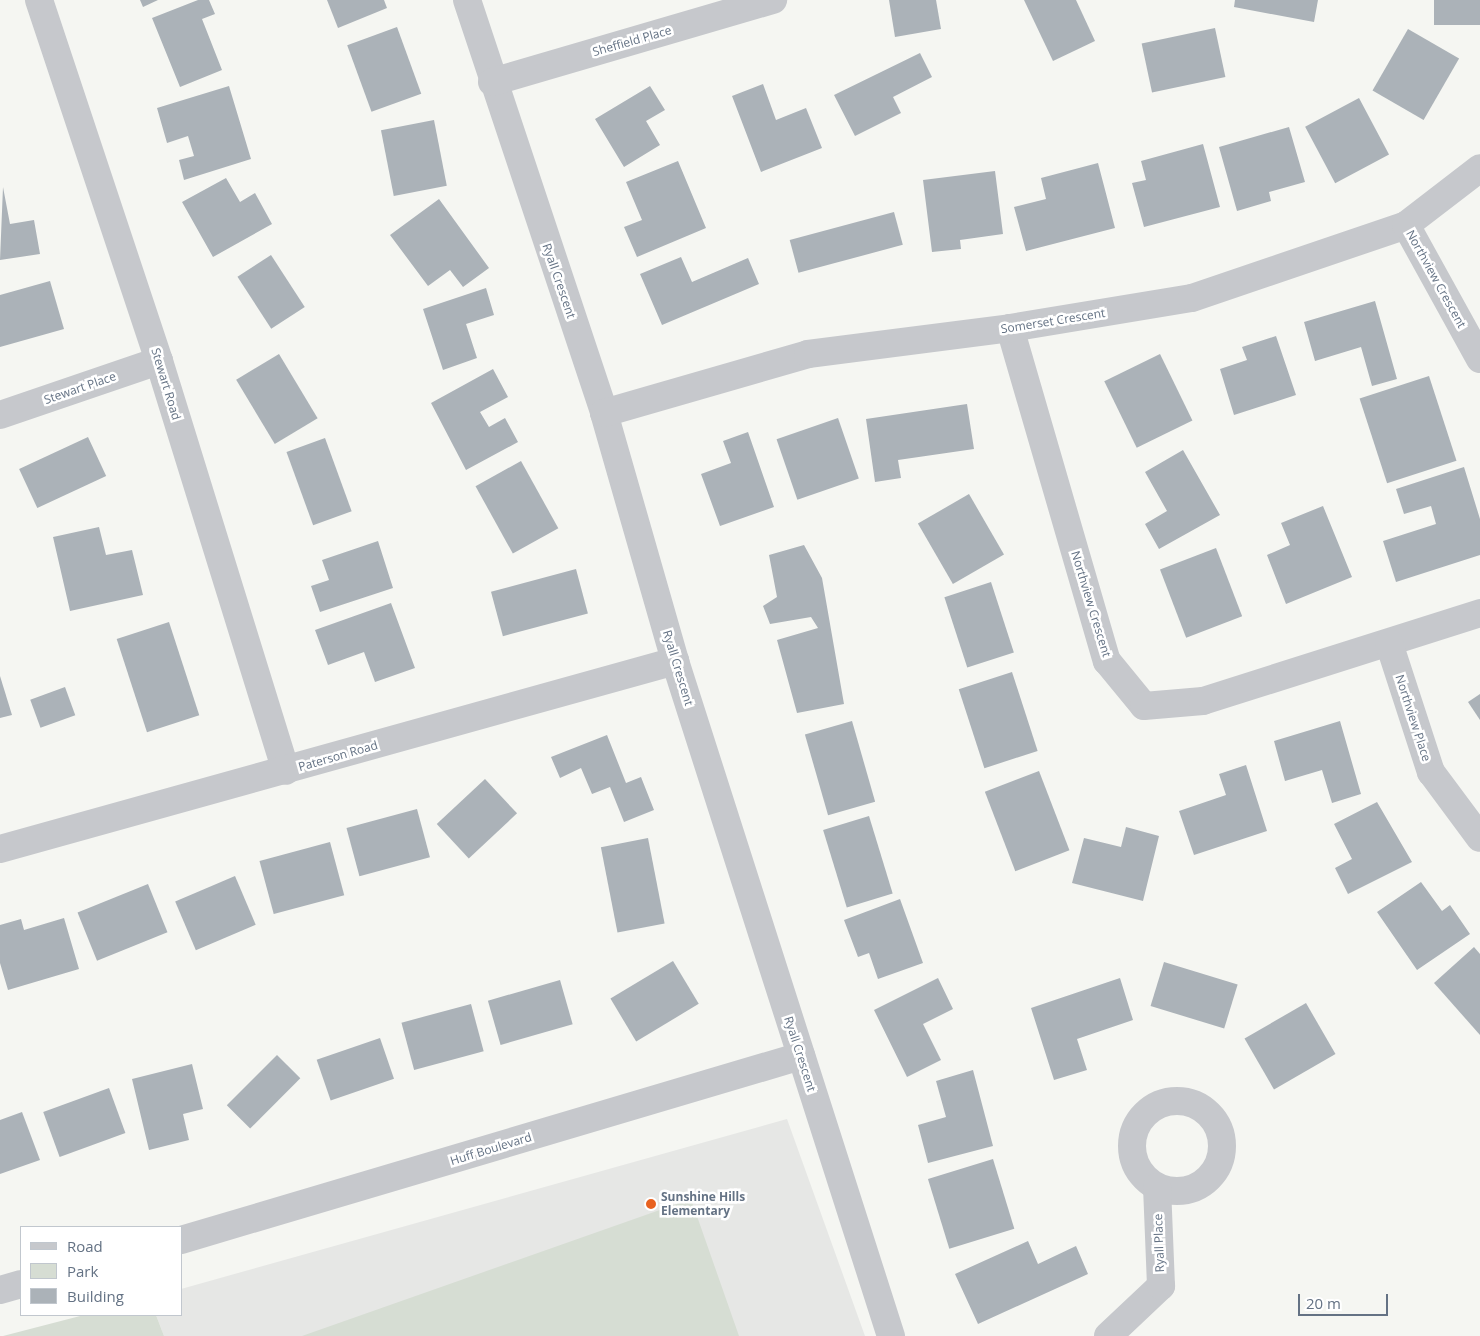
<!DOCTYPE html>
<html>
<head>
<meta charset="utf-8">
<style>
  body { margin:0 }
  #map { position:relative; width:1480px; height:1336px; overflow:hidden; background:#f5f6f2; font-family:"Open Sans",sans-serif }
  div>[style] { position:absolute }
  .built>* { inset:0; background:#e6e7e5 }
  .green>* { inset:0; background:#d6ddd3 }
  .building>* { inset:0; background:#abb2b8; transform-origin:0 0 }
  .street>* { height:28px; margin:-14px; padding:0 14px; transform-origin:14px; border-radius:14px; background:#c6c8cc }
  .street>.ring { margin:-14px; padding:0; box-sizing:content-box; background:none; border:28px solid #c6c8cc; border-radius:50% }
  .dots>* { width:14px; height:14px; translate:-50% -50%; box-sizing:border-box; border:2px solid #fff; border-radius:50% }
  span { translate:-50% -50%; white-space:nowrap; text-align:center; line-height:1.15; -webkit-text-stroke:5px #fff; paint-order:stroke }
  .street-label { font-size:12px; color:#647284 }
  .poi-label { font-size:12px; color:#647284; font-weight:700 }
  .left { translate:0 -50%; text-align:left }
  .legend { position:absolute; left:20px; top:1226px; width:162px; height:90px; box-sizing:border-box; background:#fff; border:1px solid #c1c7ce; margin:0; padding:6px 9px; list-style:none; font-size:15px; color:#647284 }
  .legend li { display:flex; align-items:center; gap:10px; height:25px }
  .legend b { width:25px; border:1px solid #c1c7ce }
  .scale { position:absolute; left:1298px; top:1294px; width:90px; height:22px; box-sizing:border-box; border:2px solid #647284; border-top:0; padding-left:6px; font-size:15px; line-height:18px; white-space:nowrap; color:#647284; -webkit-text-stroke:4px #fff; paint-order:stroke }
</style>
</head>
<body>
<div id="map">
  <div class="built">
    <div style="clip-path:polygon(787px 1119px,865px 1336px,164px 1336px,156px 1315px,181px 1315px,181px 1289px)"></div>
  </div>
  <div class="green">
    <div style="clip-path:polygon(691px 1199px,739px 1336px,302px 1336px)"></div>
    <div style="clip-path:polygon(84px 1315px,156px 1315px,164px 1336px,3px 1336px)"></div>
  </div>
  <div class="building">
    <div style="clip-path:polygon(140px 0,158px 0,143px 7px)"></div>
    <div style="clip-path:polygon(198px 0,209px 0,215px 14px,202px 19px,222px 70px,180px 87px,152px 18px)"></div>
    <div style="clip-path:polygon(327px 0,384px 0,387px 8px,338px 28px)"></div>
    <div style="clip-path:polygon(889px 0,936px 0,941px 29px,895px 37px)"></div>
    <div style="clip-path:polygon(1024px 0,1076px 0,1095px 41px,1053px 61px)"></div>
    <div style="clip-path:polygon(1235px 0,1318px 0,1314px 22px,1234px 7px)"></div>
    <div style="left:1434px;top:0;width:46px;height:25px"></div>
    <div style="left:397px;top:27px;width:71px;height:53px;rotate:70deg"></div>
    <div style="left:1215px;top:28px;width:50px;height:75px;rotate:78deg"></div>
    <div style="left:1408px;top:29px;width:59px;height:71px;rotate:30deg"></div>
    <div style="clip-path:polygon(920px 53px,932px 77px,893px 97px,901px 113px,855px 136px,834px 95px)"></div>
    <div style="clip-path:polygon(763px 84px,776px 120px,806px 108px,822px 148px,761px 172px,732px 96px)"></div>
    <div style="clip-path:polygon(229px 86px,251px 159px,184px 180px,179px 160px,194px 156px,188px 136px,167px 143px,157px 108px)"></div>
    <div style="clip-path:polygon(650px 86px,665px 110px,646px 121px,660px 145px,624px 167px,595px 119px)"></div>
    <div style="left:1359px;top:98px;width:64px;height:61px;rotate:62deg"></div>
    <div style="left:434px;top:120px;width:67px;height:54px;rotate:79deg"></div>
    <div style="clip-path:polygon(1289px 127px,1305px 182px,1269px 192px,1271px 201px,1237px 211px,1219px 147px)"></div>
    <div style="clip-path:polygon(1203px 144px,1220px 207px,1144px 227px,1132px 183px,1146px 180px,1141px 161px)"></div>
    <div style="clip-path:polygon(678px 161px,706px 228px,637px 257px,624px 227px,642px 220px,626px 182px)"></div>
    <div style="clip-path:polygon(1098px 163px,1115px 228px,1026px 251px,1014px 207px,1046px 199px,1041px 178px)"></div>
    <div style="clip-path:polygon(995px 171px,1003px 234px,960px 240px,961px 249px,932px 252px,923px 180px)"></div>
    <div style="clip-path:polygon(226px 178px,240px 202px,255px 193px,272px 224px,213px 257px,182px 202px)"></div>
    <div style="clip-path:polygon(3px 187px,10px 224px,34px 220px,40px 254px,0 260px)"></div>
    <div style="clip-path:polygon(439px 199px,489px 268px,463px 287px,450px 270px,428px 286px,390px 235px)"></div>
    <div style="left:894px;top:212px;width:34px;height:108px;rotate:75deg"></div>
    <div style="left:271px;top:255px;width:62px;height:40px;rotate:57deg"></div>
    <div style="clip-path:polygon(681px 257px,692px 282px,748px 258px,759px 284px,662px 325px,640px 274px)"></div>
    <div style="clip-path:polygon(50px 281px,64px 329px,0 347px,0 295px)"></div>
    <div style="clip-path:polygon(486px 288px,494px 315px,466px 324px,477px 358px,443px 370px,423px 309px)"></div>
    <div style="clip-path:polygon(1375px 301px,1397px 379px,1372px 386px,1361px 347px,1315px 361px,1304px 322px)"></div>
    <div style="clip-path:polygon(1276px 336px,1296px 395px,1234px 415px,1220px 369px,1247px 360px,1242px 347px)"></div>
    <div style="left:279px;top:354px;width:75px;height:50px;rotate:59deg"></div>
    <div style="left:1160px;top:354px;width:74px;height:62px;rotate:64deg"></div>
    <div style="clip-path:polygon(493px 369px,508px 397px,480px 412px,489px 427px,505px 418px,518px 442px,466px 470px,431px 403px)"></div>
    <div style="left:1429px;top:376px;width:89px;height:73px;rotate:72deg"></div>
    <div style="clip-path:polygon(967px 404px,974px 449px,898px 460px,901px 478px,875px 482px,866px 419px)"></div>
    <div style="left:838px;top:418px;width:64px;height:65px;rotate:71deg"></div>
    <div style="clip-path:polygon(748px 432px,774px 507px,720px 526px,701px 474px,731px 463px,723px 441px)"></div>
    <div style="left:88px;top:437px;width:43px;height:76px;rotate:65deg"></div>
    <div style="left:325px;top:438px;width:78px;height:41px;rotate:70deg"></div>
    <div style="clip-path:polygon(1183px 450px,1220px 515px,1159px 549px,1145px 524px,1167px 511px,1145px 472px)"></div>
    <div style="left:521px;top:461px;width:77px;height:52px;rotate:61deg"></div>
    <div style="clip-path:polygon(1464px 467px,1480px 519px,1480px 555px,1396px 582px,1383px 541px,1436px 524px,1431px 506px,1404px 514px,1396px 489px)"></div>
    <div style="left:969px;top:494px;width:70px;height:59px;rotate:60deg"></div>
    <div style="clip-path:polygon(1323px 506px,1352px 577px,1286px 604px,1267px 555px,1290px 545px,1281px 523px)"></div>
    <div style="clip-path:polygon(99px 527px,106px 555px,132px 550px,143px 595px,70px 611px,53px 537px)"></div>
    <div style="clip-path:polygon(378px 541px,393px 588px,320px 612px,311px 586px,329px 580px,322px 560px)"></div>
    <div style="clip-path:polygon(804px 545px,822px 578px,844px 704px,797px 713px,777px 640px,818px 628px,811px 617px,770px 624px,763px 606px,777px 597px,769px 555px)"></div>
    <div style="left:1216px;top:548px;width:73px;height:60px;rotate:69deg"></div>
    <div style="left:576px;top:569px;width:46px;height:88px;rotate:75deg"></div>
    <div style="left:991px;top:582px;width:74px;height:49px;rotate:72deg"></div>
    <div style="clip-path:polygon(391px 603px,415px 668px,375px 682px,364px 652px,328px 665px,315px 630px)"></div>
    <div style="left:169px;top:622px;width:98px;height:55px;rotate:72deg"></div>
    <div style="left:1012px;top:672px;width:83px;height:56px;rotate:72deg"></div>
    <div style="clip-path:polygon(0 676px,12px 715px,0 718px)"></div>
    <div style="left:65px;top:687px;width:30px;height:37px;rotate:70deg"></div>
    <div style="clip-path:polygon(1480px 694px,1480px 720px,1468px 702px)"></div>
    <div style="left:852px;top:721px;width:84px;height:49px;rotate:74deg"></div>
    <div style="clip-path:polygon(1340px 721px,1361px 794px,1332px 803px,1322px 770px,1285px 781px,1274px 741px)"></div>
    <div style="clip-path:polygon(607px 735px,626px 783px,641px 777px,654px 810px,624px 822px,610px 787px,592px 794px,581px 768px,560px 778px,551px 757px)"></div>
    <div style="clip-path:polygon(1246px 765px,1267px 831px,1194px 855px,1179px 811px,1226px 795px,1219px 774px)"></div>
    <div style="left:1039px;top:771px;width:85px;height:58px;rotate:69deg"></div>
    <div style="left:485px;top:779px;width:47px;height:66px;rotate:47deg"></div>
    <div style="clip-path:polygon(1377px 802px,1412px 862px,1348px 894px,1335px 868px,1352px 859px,1334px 824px)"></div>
    <div style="left:417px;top:809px;width:50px;height:73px;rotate:75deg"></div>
    <div style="left:869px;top:816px;width:81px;height:48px;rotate:73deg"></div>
    <div style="clip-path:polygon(1126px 827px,1159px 836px,1143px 901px,1072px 883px,1084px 838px,1121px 847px)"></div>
    <div style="left:648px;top:838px;width:87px;height:48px;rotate:79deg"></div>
    <div style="left:330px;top:842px;width:55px;height:73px;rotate:75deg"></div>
    <div style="left:235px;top:876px;width:53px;height:65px;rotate:67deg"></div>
    <div style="clip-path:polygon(1421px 882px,1442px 911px,1450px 905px,1470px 934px,1417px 970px,1377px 912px)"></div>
    <div style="left:148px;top:884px;width:52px;height:76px;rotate:68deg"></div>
    <div style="clip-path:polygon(900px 899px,923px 963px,878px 979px,869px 953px,858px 957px,844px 920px)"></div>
    <div style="clip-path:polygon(64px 918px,79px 969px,8px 990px,0 963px,0 925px,21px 919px,24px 930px)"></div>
    <div style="clip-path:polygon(1474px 947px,1480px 954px,1480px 1035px,1434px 983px)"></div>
    <div style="left:673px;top:961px;width:50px;height:73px;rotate:59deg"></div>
    <div style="left:1164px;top:962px;width:77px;height:46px;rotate:17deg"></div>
    <div style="clip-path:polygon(938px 978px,953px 1009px,923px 1024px,941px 1060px,907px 1077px,874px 1010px)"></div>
    <div style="clip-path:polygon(1120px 978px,1133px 1020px,1077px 1039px,1087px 1070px,1054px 1080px,1031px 1008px)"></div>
    <div style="left:560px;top:980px;width:46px;height:75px;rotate:74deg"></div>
    <div style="left:1306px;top:1003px;width:59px;height:71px;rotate:60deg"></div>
    <div style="left:471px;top:1004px;width:49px;height:72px;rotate:75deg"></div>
    <div style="left:380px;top:1038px;width:43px;height:67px;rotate:71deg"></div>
    <div style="left:277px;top:1055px;width:33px;height:71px;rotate:45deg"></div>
    <div style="clip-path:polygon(192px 1064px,203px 1109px,183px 1114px,189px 1140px,149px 1150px,132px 1079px)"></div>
    <div style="clip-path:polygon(973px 1070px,993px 1146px,928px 1163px,918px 1125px,946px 1117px,936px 1081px)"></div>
    <div style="left:109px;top:1088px;width:48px;height:70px;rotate:70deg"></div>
    <div style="clip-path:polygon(22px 1112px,40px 1160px,0 1174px,0 1120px)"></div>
    <div style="left:993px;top:1159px;width:73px;height:68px;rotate:73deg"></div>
    <div style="clip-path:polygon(1028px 1241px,1038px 1264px,1076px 1246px,1088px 1274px,978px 1324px,955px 1274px)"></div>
  </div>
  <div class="street">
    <div style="left:39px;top:0;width:380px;rotate:71.6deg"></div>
    <div style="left:159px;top:361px;width:429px;rotate:72.8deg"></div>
    <div style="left:467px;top:0;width:435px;rotate:71.6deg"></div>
    <div style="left:604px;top:413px;width:258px;rotate:74deg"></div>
    <div style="left:675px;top:661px;width:709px;rotate:72.26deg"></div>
    <div style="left:492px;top:82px;width:293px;rotate:-16.3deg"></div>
    <div style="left:1406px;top:225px;width:153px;rotate:61.1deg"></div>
    <div style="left:1010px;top:328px;width:347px;rotate:73.8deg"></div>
    <div style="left:1107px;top:661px;width:58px;rotate:50.6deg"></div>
    <div style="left:1144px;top:706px;width:59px;rotate:-4.8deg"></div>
    <div style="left:1203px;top:701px;width:291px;rotate:-17.6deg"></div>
    <div style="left:604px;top:413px;width:212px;rotate:-16.1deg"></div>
    <div style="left:808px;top:354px;width:204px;rotate:-7.3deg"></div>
    <div style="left:1010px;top:328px;width:184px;rotate:-9.4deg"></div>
    <div style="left:1192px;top:298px;width:226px;rotate:-18.8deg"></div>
    <div style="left:1406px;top:225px;width:93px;rotate:-37.6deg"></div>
    <div style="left:0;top:415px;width:168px;rotate:-18.8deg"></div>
    <div style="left:1389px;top:643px;width:136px;rotate:72deg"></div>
    <div style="left:1431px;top:772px;width:82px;rotate:53.4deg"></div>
    <div style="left:0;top:849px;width:701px;rotate:-15.56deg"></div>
    <div class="ring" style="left:1132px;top:1101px;width:62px;height:62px"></div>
    <div style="left:181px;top:1240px;width:647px;rotate:-16.53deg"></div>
    <div style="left:0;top:1290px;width:22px;rotate:-16deg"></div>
    <div style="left:1108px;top:1336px;width:73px;rotate:-43.3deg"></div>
    <div style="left:1161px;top:1286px;width:99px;rotate:-92.3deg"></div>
  </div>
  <div class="dots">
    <div style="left:651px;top:1204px;background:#e86220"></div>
  </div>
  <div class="street-label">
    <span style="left:632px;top:41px;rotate:-16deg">Sheffield Place</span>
    <span style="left:1436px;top:279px;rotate:61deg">Northview Crescent</span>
    <span style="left:559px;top:281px;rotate:71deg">Ryall Crescent</span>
    <span style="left:1053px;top:321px;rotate:-9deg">Somerset Crescent</span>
    <span style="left:166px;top:384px;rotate:73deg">Stewart Road</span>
    <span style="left:80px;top:388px;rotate:-19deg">Stewart Place</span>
    <span style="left:1091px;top:604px;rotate:73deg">Northview Crescent</span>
    <span style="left:678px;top:668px;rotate:73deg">Ryall Crescent</span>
    <span style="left:1413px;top:718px;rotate:72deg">Northview Place</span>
    <span style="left:338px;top:756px;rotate:-16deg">Paterson Road</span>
    <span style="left:800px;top:1054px;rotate:72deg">Ryall Crescent</span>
    <span style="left:491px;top:1149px;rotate:-17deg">Huff Boulevard</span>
    <span style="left:1159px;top:1243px;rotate:-92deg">Ryall Place</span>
  </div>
  <div class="poi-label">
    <span class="left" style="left:661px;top:1204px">Sunshine Hills<br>Elementary</span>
  </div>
  <ul class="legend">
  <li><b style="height:6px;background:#c6c8cc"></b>Road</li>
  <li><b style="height:14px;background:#d6ddd3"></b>Park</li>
  <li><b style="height:14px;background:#abb2b8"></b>Building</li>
  </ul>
  <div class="scale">20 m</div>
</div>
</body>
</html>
